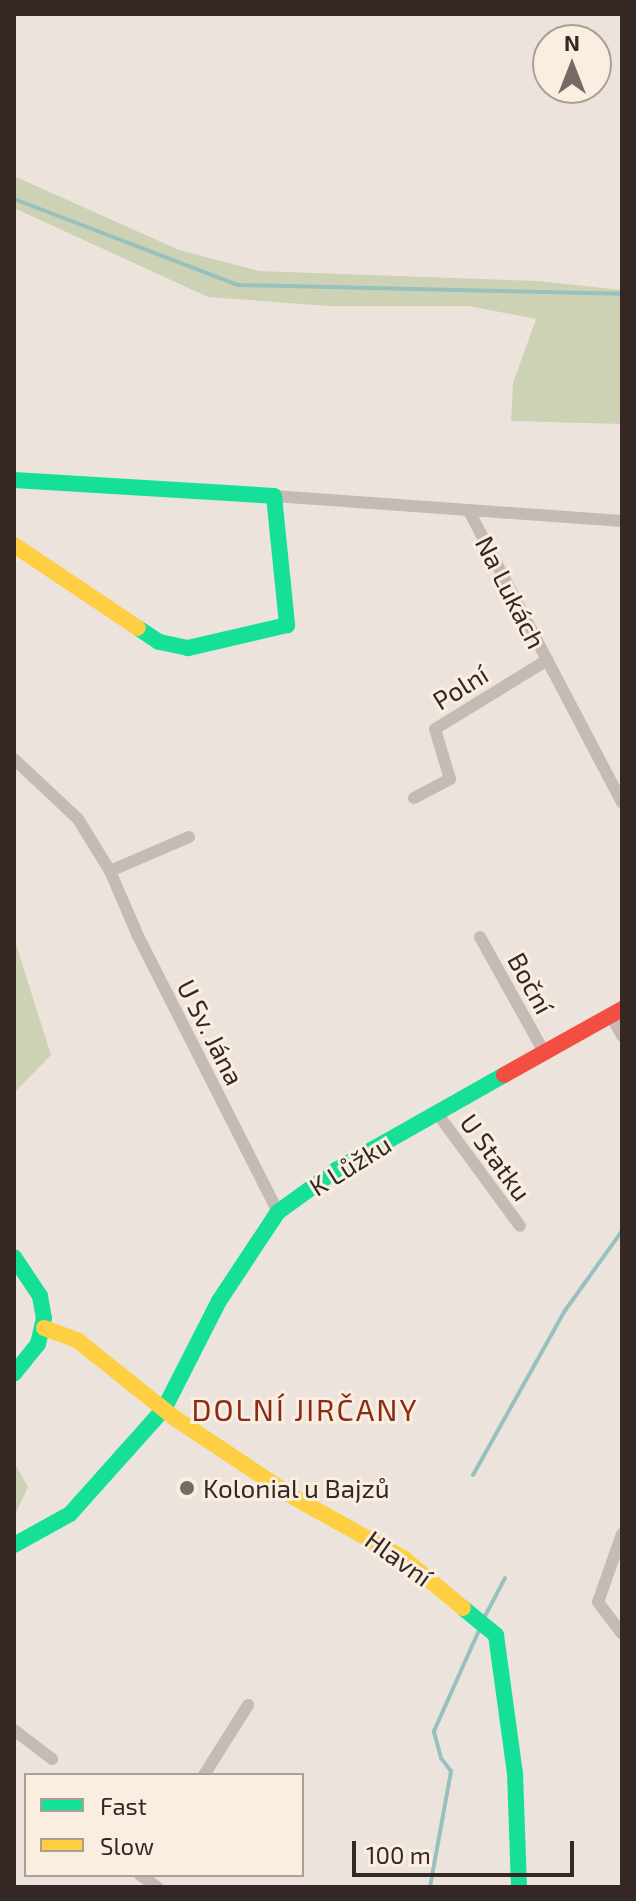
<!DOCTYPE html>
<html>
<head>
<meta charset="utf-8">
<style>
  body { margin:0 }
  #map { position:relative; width:636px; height:1901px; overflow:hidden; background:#ece4dc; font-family:"Exo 2",sans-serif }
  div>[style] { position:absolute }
  .green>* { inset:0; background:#ced2b4 }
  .stream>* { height:4px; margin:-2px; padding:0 2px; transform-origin:2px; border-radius:2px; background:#97c1be }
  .street>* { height:12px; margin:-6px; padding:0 6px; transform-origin:6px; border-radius:6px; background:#c4bbb5 }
  .fast>* { height:16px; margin:-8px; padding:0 8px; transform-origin:8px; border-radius:8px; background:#16e098 }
  .slow>* { height:16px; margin:-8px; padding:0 8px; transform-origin:8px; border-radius:8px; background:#ffcf43 }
  .jam>* { height:16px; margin:-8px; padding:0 8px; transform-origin:8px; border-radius:8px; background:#f24e42 }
  .dots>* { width:22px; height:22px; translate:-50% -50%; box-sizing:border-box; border:4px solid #faeee1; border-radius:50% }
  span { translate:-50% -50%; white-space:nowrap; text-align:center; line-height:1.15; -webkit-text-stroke:6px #faeee1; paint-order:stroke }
  .street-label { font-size:26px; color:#352824 }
  .poi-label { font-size:26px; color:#352824 }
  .left { translate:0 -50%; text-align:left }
  .quarter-label { font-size:30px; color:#8b2b16; letter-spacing:2px }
  .frame { position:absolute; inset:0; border:16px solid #352824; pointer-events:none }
  .legend { position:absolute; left:24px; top:1773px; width:280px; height:104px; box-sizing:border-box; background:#faeee1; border:2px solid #ab9f95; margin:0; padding:10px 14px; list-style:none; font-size:24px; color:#352824 }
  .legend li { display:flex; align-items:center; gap:16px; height:40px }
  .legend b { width:40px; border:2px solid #ab9f95 }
  .north { position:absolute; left:532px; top:24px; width:80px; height:80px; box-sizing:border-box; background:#faeee1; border:2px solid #ab9f95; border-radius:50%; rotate:0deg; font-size:22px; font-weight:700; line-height:32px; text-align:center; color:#352824 }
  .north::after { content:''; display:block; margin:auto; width:28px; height:36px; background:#756a64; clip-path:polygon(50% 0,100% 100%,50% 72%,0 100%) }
  .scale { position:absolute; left:352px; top:1841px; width:222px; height:36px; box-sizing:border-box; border:4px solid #352824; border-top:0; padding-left:10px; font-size:24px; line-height:28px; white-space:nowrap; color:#352824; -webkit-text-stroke:6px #faeee1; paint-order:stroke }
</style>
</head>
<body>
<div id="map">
  <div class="green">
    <div style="clip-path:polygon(14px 176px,179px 250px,259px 271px,538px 281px,622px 290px,622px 424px,511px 421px,513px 383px,536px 319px,469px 306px,329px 306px,208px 297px,14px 208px)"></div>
    <div style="clip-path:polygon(14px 938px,51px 1055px,14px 1093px)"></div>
    <div style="clip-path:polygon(14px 1462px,28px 1487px,14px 1517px)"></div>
  </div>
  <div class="stream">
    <div style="left:14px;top:199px;width:240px;rotate:21deg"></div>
    <div style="left:238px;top:285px;width:384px;rotate:1.3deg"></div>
    <div style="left:473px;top:1475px;width:187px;rotate:-60.8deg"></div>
    <div style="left:564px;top:1312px;width:100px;rotate:-54.4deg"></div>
    <div style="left:484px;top:1618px;width:45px;rotate:-62.3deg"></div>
    <div style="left:430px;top:1887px;width:118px;rotate:-79.7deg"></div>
    <div style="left:451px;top:1771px;width:16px;rotate:-128deg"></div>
    <div style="left:441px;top:1758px;width:28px;rotate:-105deg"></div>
    <div style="left:434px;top:1731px;width:115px;rotate:-65.9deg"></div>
  </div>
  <div class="street">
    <div style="left:274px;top:496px;width:349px;rotate:4.1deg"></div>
    <div style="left:470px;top:513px;width:327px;rotate:62.3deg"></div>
    <div style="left:14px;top:759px;width:88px;rotate:43.2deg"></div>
    <div style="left:78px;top:819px;width:61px;rotate:58.4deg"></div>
    <div style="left:110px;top:871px;width:71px;rotate:66.7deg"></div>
    <div style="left:138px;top:936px;width:309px;rotate:63.1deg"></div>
    <div style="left:414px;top:798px;width:41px;rotate:-27.8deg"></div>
    <div style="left:450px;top:779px;width:52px;rotate:-106.7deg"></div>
    <div style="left:435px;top:729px;width:132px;rotate:-31.6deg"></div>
    <div style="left:110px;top:871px;width:86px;rotate:-23.3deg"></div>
    <div style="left:480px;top:937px;width:129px;rotate:60.9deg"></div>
    <div style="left:610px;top:1014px;width:25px;rotate:61deg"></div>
    <div style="left:437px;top:1113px;width:140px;rotate:53.7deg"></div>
    <div style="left:622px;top:1534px;width:72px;rotate:109.4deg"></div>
    <div style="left:598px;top:1602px;width:40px;rotate:53deg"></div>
    <div style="left:14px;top:1730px;width:48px;rotate:37.3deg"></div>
    <div style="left:204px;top:1775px;width:83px;rotate:-57.8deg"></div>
    <div style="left:140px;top:1875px;width:21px;rotate:35deg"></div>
  </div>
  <div class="fast">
    <div style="left:14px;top:480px;width:260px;rotate:3.5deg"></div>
    <div style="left:274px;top:496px;width:130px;rotate:84.2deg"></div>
    <div style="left:287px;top:625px;width:102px;rotate:166.9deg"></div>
    <div style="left:188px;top:648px;width:30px;rotate:-168deg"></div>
    <div style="left:159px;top:642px;width:25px;rotate:-146deg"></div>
    <div style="left:14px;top:1257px;width:47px;rotate:56.3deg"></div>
    <div style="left:40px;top:1296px;width:22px;rotate:80deg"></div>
    <div style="left:44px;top:1318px;width:27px;rotate:103deg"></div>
    <div style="left:38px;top:1344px;width:38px;rotate:129deg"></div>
    <div style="left:14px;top:1545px;width:64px;rotate:-29deg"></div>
    <div style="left:70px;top:1514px;width:141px;rotate:-48.2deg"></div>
    <div style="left:164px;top:1409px;width:121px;rotate:-63deg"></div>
    <div style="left:219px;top:1301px;width:107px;rotate:-56.5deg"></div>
    <div style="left:278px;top:1212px;width:72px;rotate:-35.9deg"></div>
    <div style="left:336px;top:1170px;width:193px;rotate:-29.5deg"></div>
    <div style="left:463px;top:1608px;width:43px;rotate:39.3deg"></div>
    <div style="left:496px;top:1635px;width:139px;rotate:82.2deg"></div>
    <div style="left:515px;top:1773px;width:114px;rotate:88deg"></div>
  </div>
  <div class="slow">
    <div style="left:14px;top:545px;width:149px;rotate:33.8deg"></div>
    <div style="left:44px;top:1328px;width:35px;rotate:20deg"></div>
    <div style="left:77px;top:1340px;width:127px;rotate:38.6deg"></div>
    <div style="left:176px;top:1419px;width:143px;rotate:33.6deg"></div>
    <div style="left:295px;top:1498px;width:124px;rotate:29.1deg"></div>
    <div style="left:403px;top:1558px;width:78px;rotate:39.8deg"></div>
  </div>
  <div class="jam">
    <div style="left:504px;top:1075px;width:135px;rotate:-29.2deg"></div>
  </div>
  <div class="dots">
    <div style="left:187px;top:1488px;background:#756a64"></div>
  </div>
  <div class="street-label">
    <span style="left:511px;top:592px;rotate:63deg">Na Lukách</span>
    <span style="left:460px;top:687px;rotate:-32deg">Polní</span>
    <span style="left:531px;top:983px;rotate:61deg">Boční</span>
    <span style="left:211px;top:1032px;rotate:63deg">U Sv. Jána</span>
    <span style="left:496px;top:1157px;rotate:54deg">U Statku</span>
    <span style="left:350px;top:1165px;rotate:-32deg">K Lůžku</span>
    <span style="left:399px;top:1558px;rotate:36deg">Hlavní</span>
  </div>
  <div class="poi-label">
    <span class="left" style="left:203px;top:1488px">Kolonial u Bajzů</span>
  </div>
  <div class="quarter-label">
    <span style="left:305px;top:1409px">DOLNÍ JIRČANY</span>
  </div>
  <div class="frame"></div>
  <ul class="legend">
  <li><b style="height:10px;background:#16e098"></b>Fast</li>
  <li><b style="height:10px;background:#ffcf43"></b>Slow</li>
  </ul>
  <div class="north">N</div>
  <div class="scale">100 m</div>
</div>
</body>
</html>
